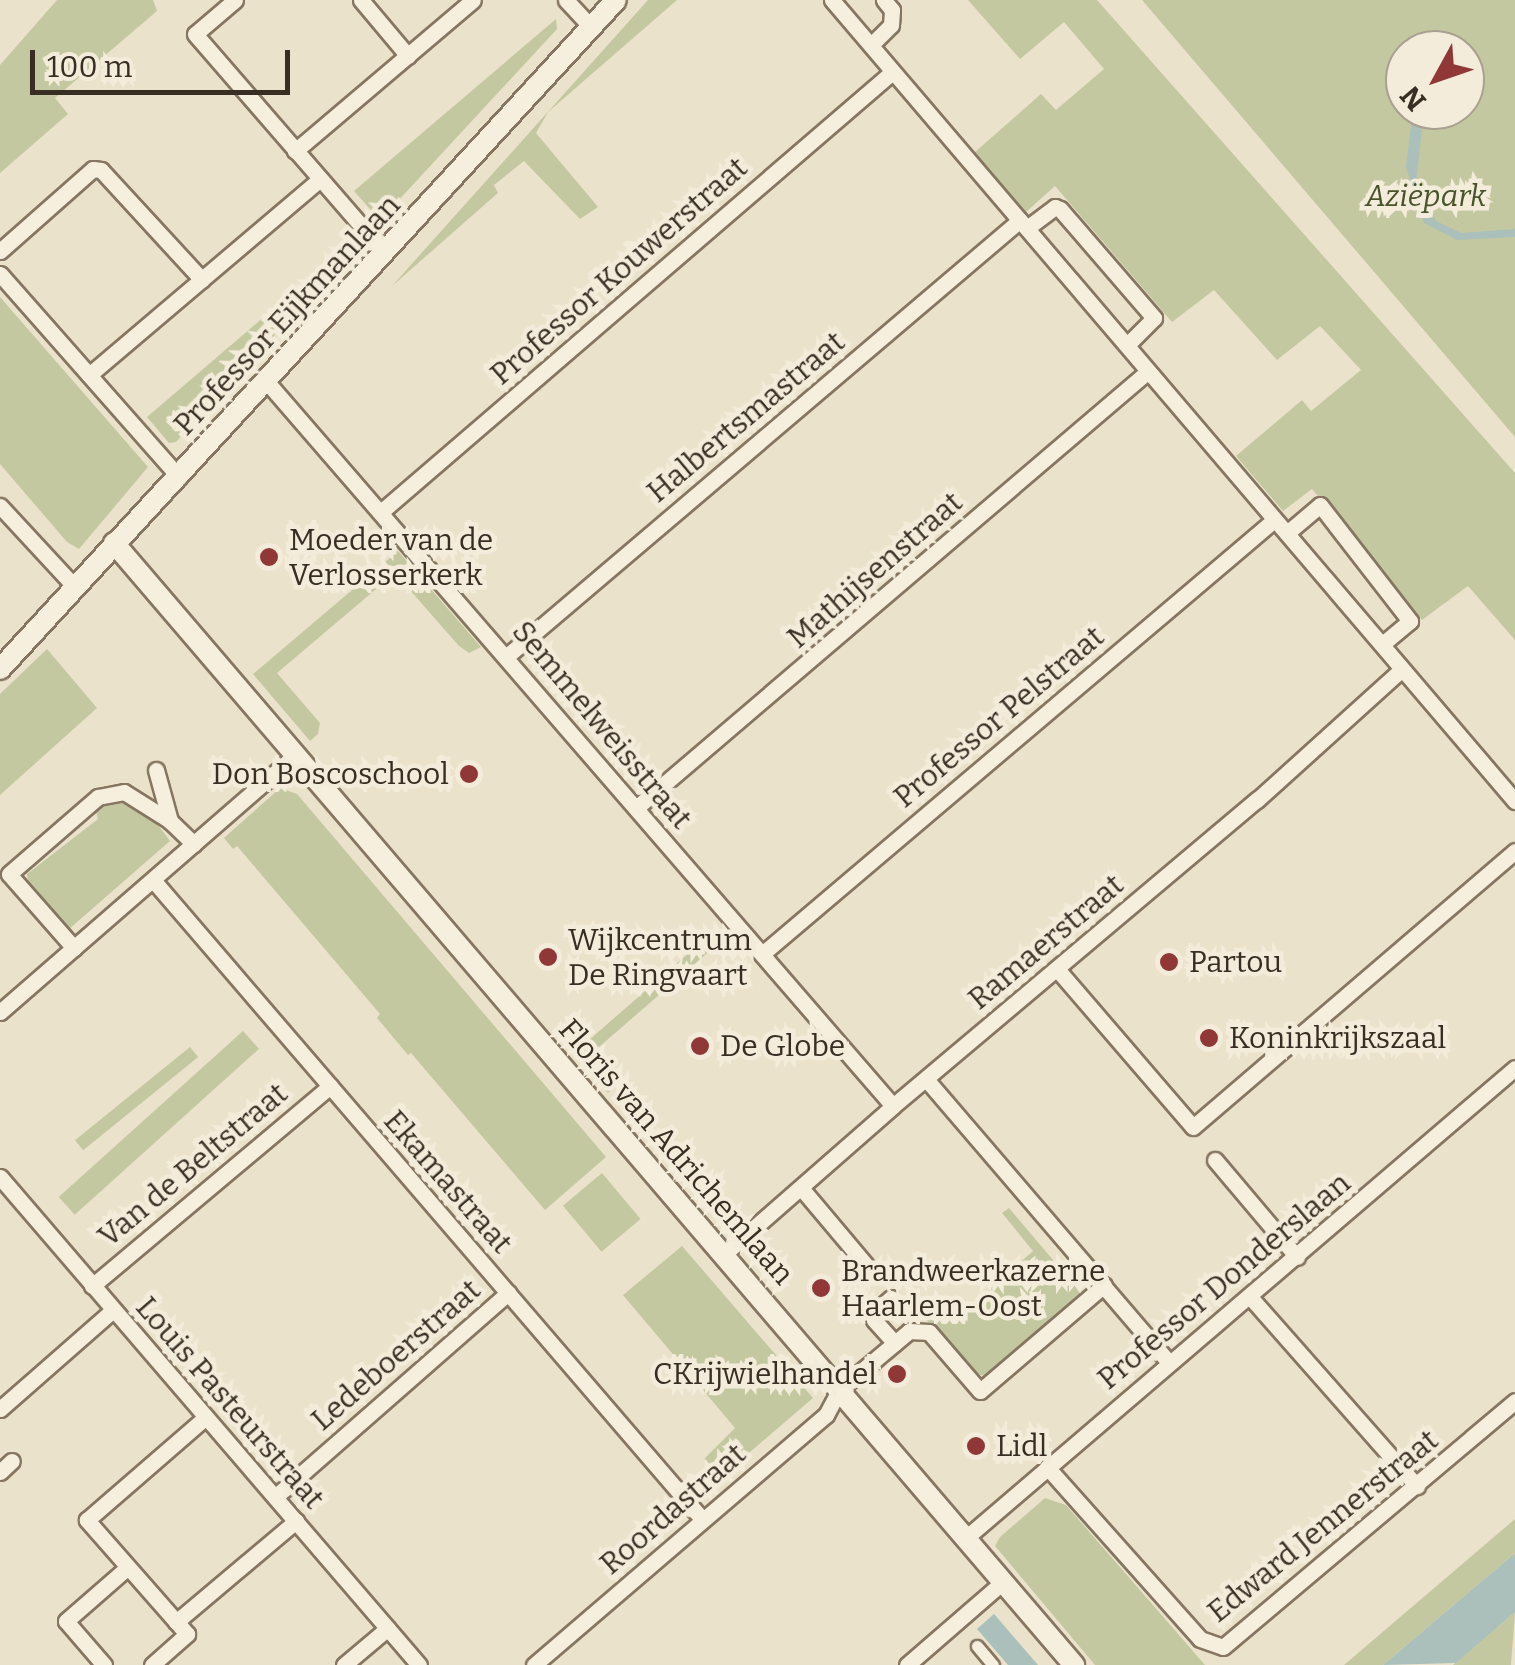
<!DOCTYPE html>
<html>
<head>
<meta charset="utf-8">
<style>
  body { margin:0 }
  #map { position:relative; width:1515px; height:1665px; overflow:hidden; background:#ebe2cb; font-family:Bitter,serif }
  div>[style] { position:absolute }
  .green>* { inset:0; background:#c3c8a0; transform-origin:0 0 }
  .water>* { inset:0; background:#abc0ba }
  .roads { filter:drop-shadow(2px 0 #867661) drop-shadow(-2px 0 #867661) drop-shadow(0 2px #867661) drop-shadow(0 -2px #867661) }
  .pedestrian>* { height:11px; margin:-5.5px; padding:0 5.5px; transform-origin:5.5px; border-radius:5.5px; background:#f6efde }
  .minor>* { height:15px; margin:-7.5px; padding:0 7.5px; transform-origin:7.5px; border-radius:7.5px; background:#f6efde }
  .tertiary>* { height:20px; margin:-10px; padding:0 10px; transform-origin:10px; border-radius:10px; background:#f6efde }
  .dots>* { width:28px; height:28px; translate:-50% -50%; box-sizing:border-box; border:5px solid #f3ecda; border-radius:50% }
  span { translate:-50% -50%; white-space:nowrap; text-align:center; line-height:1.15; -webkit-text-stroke:9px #f3ecda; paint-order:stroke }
  .park-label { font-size:30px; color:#48532b; font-style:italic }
  .street-label { font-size:30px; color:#392e23 }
  .poi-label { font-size:30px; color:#392e23 }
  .left { translate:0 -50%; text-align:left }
  .right { translate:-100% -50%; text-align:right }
  .north { position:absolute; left:1385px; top:30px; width:100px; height:100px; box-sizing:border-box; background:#f3ecda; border:2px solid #a9a091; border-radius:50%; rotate:230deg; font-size:28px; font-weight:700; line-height:40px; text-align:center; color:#392e23 }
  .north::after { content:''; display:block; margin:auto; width:35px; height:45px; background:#8f3837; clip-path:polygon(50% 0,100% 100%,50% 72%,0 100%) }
  .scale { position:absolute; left:30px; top:50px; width:260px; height:45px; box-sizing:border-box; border:5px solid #392e23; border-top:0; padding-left:12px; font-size:30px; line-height:35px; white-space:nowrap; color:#392e23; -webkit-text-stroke:8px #f3ecda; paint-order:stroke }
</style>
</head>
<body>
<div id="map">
  <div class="green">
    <div style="clip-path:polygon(57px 0,153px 0,157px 11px,55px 98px,68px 114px,0 173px,0 65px)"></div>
    <div style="clip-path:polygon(648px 0,677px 0,548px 112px,536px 133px,598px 207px,580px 219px,524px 161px,494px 185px,498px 193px,392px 286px)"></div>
    <div style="clip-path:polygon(968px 0,1097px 0,1515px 473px,1515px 640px,1468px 586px,1422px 620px,1312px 489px,1283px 511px,1236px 456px,1302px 400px,1311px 411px,1361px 370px,1320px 326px,1277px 360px,1214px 290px,1172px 322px,1055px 186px,1026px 212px,975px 152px,1041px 94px,1056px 110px,1104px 69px,1064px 22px,1020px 59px)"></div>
    <div style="clip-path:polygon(evenodd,1142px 0,1515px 0,1515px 437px,1142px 0,1405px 50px,1465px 50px,1465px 110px,1405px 110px,1405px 50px)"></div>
    <div style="clip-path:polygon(556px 19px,557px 29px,384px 216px,377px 217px,354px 191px)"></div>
    <div style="clip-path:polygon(348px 245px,349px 255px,176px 442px,169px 443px,147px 417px)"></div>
    <div style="clip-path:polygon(0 297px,148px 467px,79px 549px,67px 542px,0 464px)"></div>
    <div style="clip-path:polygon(398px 551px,481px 647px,469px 653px,459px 646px,395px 573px,277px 673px,320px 723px,318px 734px,310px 741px,253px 674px)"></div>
    <div style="clip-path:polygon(47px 649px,97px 708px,0 795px,0 694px)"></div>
    <div style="clip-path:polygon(280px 788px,297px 794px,606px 1157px,545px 1210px,411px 1053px,408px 1055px,377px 1018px,380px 1014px,237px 846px,233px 849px,224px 838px)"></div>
    <div style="clip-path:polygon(124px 800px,158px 825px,170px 841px,69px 929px,28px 881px,27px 874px,98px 819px,94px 804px)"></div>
    <div style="clip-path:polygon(706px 938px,712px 949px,599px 1047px,620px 1077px,608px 1093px,574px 1053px)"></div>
    <div style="left:243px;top:1031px;width:24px;height:248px;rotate:48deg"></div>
    <div style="left:190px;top:1047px;width:13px;height:148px;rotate:51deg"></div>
    <div style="left:602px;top:1173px;width:60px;height:51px;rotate:50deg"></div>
    <div style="clip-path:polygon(1009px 1208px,1081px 1293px,987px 1376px,974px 1374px,926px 1320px,955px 1296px,967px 1309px,1033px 1251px,1002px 1213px)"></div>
    <div style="clip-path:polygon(682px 1246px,813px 1398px,722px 1476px,704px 1459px,735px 1428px,623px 1295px)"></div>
    <div style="clip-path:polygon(1045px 1498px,1066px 1505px,1205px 1665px,1095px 1665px,995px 1546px,1000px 1537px)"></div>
    <div style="clip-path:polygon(1515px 1519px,1515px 1553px,1383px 1665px,1344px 1665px)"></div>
    <div style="clip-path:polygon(1515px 1612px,1511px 1665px,1453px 1665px)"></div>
  </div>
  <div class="water">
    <div style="clip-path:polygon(1413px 110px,1424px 110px,1416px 184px,1436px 221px,1461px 233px,1515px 229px,1515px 237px,1457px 240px,1424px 223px,1406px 167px)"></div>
    <div style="clip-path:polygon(1515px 1553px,1515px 1612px,1456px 1663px,1383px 1665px)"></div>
    <div style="clip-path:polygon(994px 1614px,1038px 1665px,1008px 1665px,977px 1629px)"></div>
  </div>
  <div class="roads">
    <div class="pedestrian">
      <div style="left:977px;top:1646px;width:25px;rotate:50deg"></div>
    </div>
    <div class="minor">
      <div style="left:235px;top:0;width:52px;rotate:139.6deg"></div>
      <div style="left:195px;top:34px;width:290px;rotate:49.1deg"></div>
      <div style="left:361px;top:0;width:73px;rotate:50deg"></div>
      <div style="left:566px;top:0;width:37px;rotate:47deg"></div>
      <div style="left:832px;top:0;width:1053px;rotate:49.55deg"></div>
      <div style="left:871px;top:45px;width:28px;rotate:-45deg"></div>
      <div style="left:891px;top:25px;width:15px;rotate:-86deg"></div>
      <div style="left:892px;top:10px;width:13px;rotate:-129deg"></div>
      <div style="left:295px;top:151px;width:233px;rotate:-40.3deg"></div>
      <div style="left:1027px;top:228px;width:35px;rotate:-37deg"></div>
      <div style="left:1055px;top:207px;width:5px;rotate:22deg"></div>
      <div style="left:1060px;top:209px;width:144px;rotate:49.2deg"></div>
      <div style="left:1154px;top:318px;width:38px;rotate:135deg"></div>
      <div style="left:0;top:251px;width:124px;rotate:-41.4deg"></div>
      <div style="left:93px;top:169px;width:8px;rotate:7deg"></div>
      <div style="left:101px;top:170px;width:149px;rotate:47.4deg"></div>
      <div style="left:0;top:274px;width:271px;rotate:48.6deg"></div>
      <div style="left:89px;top:375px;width:303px;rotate:-40.3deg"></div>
      <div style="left:267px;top:382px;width:957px;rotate:49.15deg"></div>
      <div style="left:0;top:506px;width:109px;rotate:47.2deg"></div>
      <div style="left:382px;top:511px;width:672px;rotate:-40.71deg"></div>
      <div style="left:1287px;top:533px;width:43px;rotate:-40.3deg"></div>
      <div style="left:1320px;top:505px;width:147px;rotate:52.2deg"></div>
      <div style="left:1410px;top:621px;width:34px;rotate:140deg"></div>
      <div style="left:507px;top:656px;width:673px;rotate:-40.36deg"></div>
      <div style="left:156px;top:770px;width:53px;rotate:74.6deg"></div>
      <div style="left:636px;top:808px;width:672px;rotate:-40.47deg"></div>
      <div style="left:153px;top:880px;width:842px;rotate:49.33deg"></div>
      <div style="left:74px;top:948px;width:98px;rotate:-131.3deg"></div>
      <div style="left:9px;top:874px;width:118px;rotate:-40.9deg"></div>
      <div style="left:98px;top:797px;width:26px;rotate:-11deg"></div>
      <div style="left:124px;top:792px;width:54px;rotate:32.2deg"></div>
      <div style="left:170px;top:821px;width:33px;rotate:44deg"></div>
      <div style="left:762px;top:954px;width:670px;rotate:-40.28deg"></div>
      <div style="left:1057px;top:969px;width:208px;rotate:49.3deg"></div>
      <div style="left:1193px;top:1127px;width:424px;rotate:-40.6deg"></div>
      <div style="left:0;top:1012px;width:393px;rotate:-41deg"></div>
      <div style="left:926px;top:1079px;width:374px;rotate:49.4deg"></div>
      <div style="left:1215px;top:1160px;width:127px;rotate:49.8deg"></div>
      <div style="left:0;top:1177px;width:643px;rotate:49.35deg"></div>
      <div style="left:802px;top:1189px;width:99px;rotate:49.9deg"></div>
      <div style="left:723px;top:1255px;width:226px;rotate:-41.2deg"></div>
      <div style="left:893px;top:1106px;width:476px;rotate:-40.1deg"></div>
      <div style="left:1257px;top:800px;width:195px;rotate:-42.1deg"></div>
      <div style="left:92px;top:1286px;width:311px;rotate:-40deg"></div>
      <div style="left:891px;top:1298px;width:18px;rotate:139deg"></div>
      <div style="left:877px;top:1310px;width:10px;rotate:107deg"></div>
      <div style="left:874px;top:1320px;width:31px;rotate:48deg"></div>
      <div style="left:1251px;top:1298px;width:251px;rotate:48.6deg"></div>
      <div style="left:0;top:1409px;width:150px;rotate:-41.2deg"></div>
      <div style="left:1047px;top:1467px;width:230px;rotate:48.3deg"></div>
      <div style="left:1200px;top:1639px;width:24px;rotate:19deg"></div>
      <div style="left:1223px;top:1647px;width:382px;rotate:-40.1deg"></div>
      <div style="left:0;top:1472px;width:16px;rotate:-43deg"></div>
      <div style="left:275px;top:1497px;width:310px;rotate:-41.2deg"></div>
      <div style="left:968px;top:1536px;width:720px;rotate:-40.55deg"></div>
      <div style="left:176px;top:1622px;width:157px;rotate:-40.1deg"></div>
      <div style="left:104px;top:1665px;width:58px;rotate:-130.8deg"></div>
      <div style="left:66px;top:1621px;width:82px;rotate:-41.1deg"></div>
      <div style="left:152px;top:1665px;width:47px;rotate:-41.5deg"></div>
      <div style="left:187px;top:1634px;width:152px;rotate:-131.3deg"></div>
      <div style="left:87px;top:1520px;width:157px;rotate:-40.9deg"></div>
      <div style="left:344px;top:1665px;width:57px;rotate:-40.1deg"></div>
      <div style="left:534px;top:1665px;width:384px;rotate:-40.6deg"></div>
      <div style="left:826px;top:1415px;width:30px;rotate:-62deg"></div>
      <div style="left:840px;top:1389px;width:90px;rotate:-40deg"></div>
      <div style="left:909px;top:1331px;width:20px;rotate:3deg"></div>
      <div style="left:929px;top:1332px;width:78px;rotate:49.2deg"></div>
      <div style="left:980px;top:1391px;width:163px;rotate:-40.5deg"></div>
      <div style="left:907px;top:1665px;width:128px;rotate:-40.9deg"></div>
    </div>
    <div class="tertiary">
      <div style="left:114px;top:543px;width:1477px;rotate:49.45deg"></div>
      <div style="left:0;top:669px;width:909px;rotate:-47.36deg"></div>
    </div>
  </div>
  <div class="dots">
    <div style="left:269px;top:557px;background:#8f3837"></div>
    <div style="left:469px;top:774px;background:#8f3837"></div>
    <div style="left:548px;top:957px;background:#8f3837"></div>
    <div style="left:1169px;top:962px;background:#8f3837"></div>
    <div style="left:1209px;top:1038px;background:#8f3837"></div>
    <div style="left:700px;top:1046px;background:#8f3837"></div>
    <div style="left:821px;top:1288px;background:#8f3837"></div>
    <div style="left:897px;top:1374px;background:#8f3837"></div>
    <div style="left:976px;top:1446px;background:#8f3837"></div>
  </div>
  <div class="park-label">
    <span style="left:1426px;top:196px">Aziëpark</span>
  </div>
  <div class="street-label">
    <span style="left:619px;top:271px;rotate:-41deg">Professor Kouwerstraat</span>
    <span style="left:287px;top:315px;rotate:-47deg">Professor Eijkmanlaan</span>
    <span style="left:746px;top:417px;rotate:-40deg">Halbertsmastraat</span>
    <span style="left:875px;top:570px;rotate:-41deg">Mathijsenstraat</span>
    <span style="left:999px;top:717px;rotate:-40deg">Professor Pelstraat</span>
    <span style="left:602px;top:725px;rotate:50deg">Semmelweisstraat</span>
    <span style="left:1046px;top:942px;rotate:-40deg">Ramaerstraat</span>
    <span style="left:676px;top:1152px;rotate:49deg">Floris van Adrichemlaan</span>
    <span style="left:193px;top:1165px;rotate:-40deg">Van de Beltstraat</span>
    <span style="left:448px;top:1182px;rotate:49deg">Ekamastraat</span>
    <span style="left:1224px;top:1281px;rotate:-40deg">Professor Donderslaan</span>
    <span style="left:396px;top:1355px;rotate:-41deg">Ledeboerstraat</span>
    <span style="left:230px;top:1403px;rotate:49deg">Louis Pasteurstraat</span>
    <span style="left:673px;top:1509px;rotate:-41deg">Roordastraat</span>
    <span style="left:1323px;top:1526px;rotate:-39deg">Edward Jennerstraat</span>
  </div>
  <div class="poi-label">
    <span class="left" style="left:289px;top:557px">Moeder van de<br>Verlosserkerk</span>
    <span class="right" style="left:449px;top:774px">Don Boscoschool</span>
    <span class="left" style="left:568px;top:957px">Wijkcentrum<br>De Ringvaart</span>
    <span class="left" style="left:1189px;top:962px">Partou</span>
    <span class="left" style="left:1229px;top:1038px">Koninkrijkszaal</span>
    <span class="left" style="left:720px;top:1046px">De Globe</span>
    <span class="left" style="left:841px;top:1288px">Brandweerkazerne<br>Haarlem-Oost</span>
    <span class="right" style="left:877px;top:1374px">CKrijwielhandel</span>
    <span class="left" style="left:996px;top:1446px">Lidl</span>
  </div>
  <div class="north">N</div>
  <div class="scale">100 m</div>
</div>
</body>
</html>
